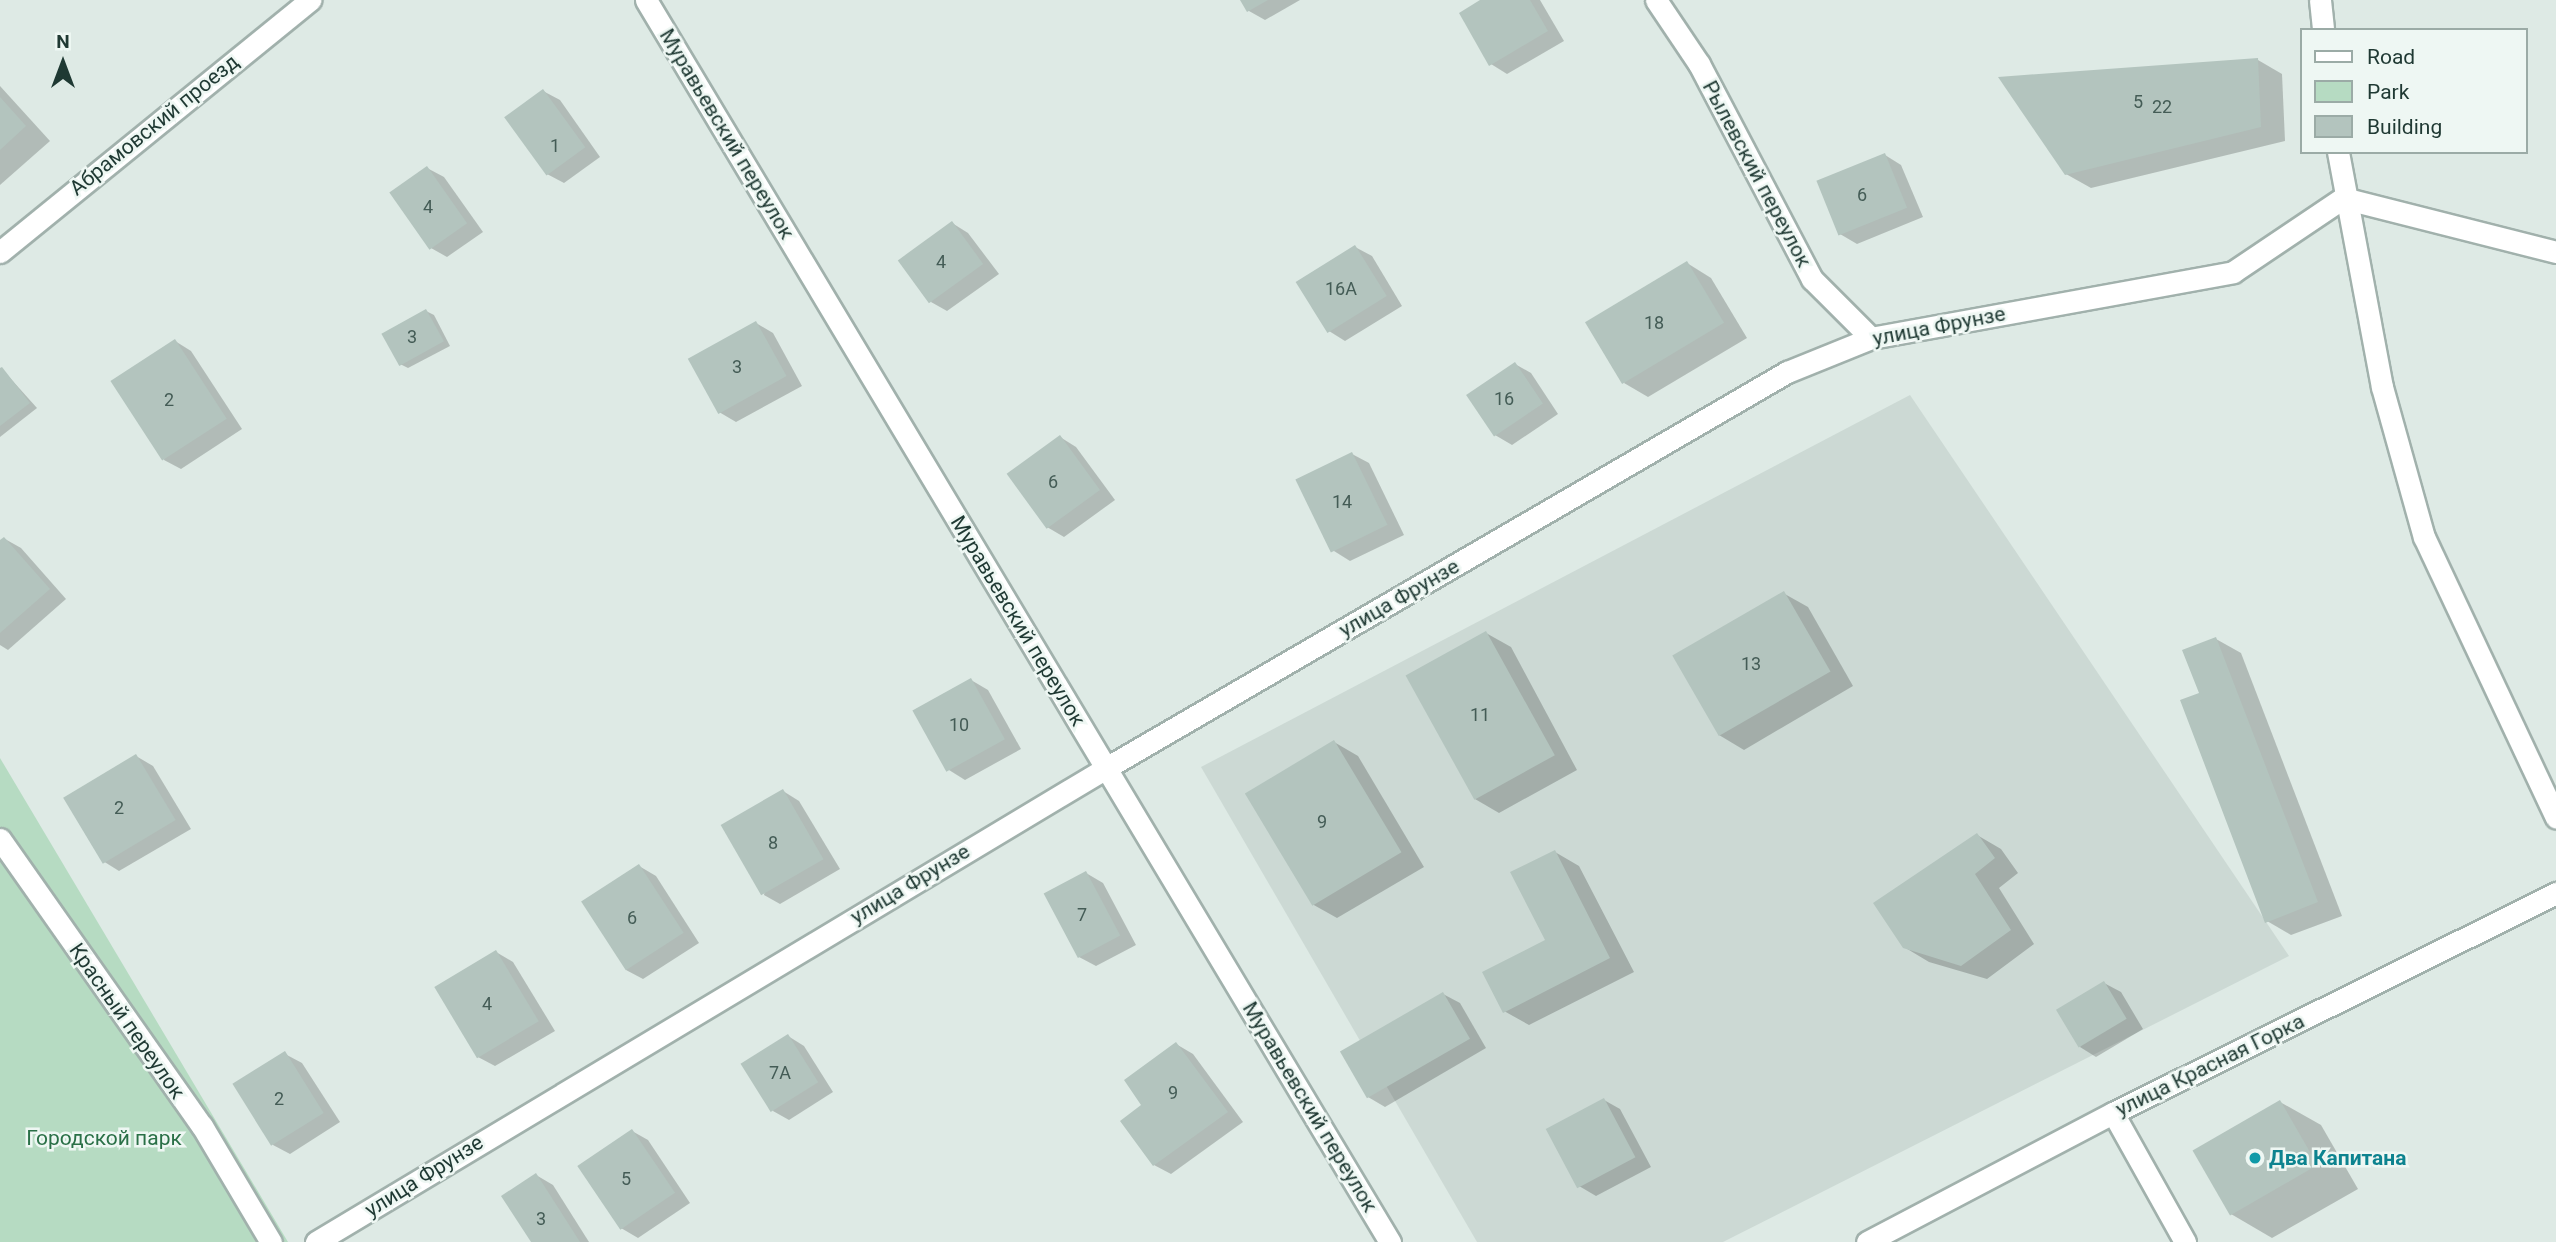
<!DOCTYPE html>
<html>
<head>
<meta charset="utf-8">
<style>
  body { margin:0 }
  #map { position:relative; width:2556px; height:1242px; overflow:hidden; background:#deeae5; font-family:Roboto,sans-serif }
  div>[style] { position:absolute }
  .built>* { inset:0; background:#ccd9d4 }
  .green>* { inset:0; background:#b6dbc2 }
  .shadow>* { inset:0; background:#0003 }
  .building>* { inset:0; background:#b3c4be; transform-origin:0 0 }
  .roads { filter:drop-shadow(2px 0 #a1b1ac) drop-shadow(-2px 0 #a1b1ac) drop-shadow(0 2px #a1b1ac) drop-shadow(0 -2px #a1b1ac) }
  .minor>* { height:21px; margin:-10.5px; padding:0 10.5px; transform-origin:10.5px; border-radius:10.5px; background:#fff }
  .dots>* { width:19px; height:19px; translate:-50% -50%; box-sizing:border-box; border:4px solid #eef7f3; border-radius:50% }
  span { translate:-50% -50%; white-space:nowrap; text-align:center; line-height:1.15; -webkit-text-stroke:5px #eef7f3; paint-order:stroke }
  .number-label { font-size:18px; color:#445c56 }
  .number-label span { -webkit-text-stroke-width:0 }
  .street-label { font-size:21px; color:#1f3933 }
  .park-label { font-size:21px; color:#2a7047 }
  .culture-label { font-size:21px; color:#0d838f; font-weight:700 }
  .left { translate:0 -50%; text-align:left }
  .legend { position:absolute; left:2300px; top:28px; width:228px; height:126px; box-sizing:border-box; background:#eef7f3; border:2px solid #9baba6; margin:0; padding:9px 12px; list-style:none; font-size:21px; color:#1f3933 }
  .legend li { display:flex; align-items:center; gap:14px; height:35px }
  .legend b { width:35px; border:2px solid #9baba6 }
  .north { position:absolute; left:28px; top:28px; width:70px; height:70px; -webkit-text-stroke:5px #eef7f3; paint-order:stroke; rotate:0deg; font-size:19px; font-weight:700; line-height:28px; text-align:center; color:#1f3933 }
  .north::after { content:''; display:block; margin:auto; width:24px; height:32px; background:#1f3933; clip-path:polygon(50% 0,100% 100%,50% 72%,0 100%) }
</style>
</head>
<body>
<div id="map">
  <div class="built">
    <div style="clip-path:polygon(1910px 395px,2289px 956px,1723px 1242px,1477px 1242px,1201px 767px)"></div>
  </div>
  <div class="green">
    <div style="clip-path:polygon(0 758px,288px 1242px,0 1242px)"></div>
  </div>
  <div class="shadow">
    <div style="clip-path:polygon(1242px 0,1300px 0,1265px 20px,1249px 11px)"></div>
    <div style="clip-path:polygon(1484px 0,1540px 0,1564px 41px,1507px 74px,1491px 64px)"></div>
    <div style="clip-path:polygon(2258px 60px,2282px 74px,2285px 141px,2091px 188px,2066px 174px)"></div>
    <div style="clip-path:polygon(0 86px,50px 141px,0 185px)"></div>
    <div style="clip-path:polygon(543px 91px,560px 100px,600px 157px,564px 183px,547px 174px)"></div>
    <div style="clip-path:polygon(1885px 155px,1901px 165px,1923px 217px,1857px 244px,1840px 234px)"></div>
    <div style="clip-path:polygon(427px 168px,444px 177px,483px 232px,447px 257px,431px 248px)"></div>
    <div style="clip-path:polygon(952px 223px,968px 233px,999px 274px,947px 311px,931px 302px)"></div>
    <div style="clip-path:polygon(1355px 247px,1372px 256px,1402px 306px,1345px 341px,1329px 331px)"></div>
    <div style="clip-path:polygon(1687px 263px,1711px 278px,1747px 338px,1648px 397px,1624px 383px)"></div>
    <div style="clip-path:polygon(426px 311px,434px 315px,450px 346px,408px 368px,400px 364px)"></div>
    <div style="clip-path:polygon(756px 323px,773px 333px,802px 386px,736px 422px,719px 412px)"></div>
    <div style="clip-path:polygon(175px 341px,191px 351px,242px 429px,181px 469px,164px 460px)"></div>
    <div style="clip-path:polygon(1515px 364px,1531px 373px,1558px 414px,1512px 445px,1495px 435px)"></div>
    <div style="clip-path:polygon(2px 369px,37px 408px,0 437px,0 370px)"></div>
    <div style="clip-path:polygon(1060px 437px,1076px 447px,1115px 500px,1064px 537px,1047px 527px)"></div>
    <div style="clip-path:polygon(1352px 454px,1369px 463px,1404px 535px,1350px 561px,1334px 551px)"></div>
    <div style="clip-path:polygon(5px 539px,21px 548px,66px 599px,8px 650px,0 645px,0 543px)"></div>
    <div style="clip-path:polygon(1783px 593px,1808px 607px,1853px 686px,1744px 750px,1719px 735px)"></div>
    <div style="clip-path:polygon(1486px 633px,1511px 647px,1577px 770px,1499px 813px,1475px 799px)"></div>
    <div style="clip-path:polygon(2216px 639px,2241px 653px,2342px 916px,2291px 935px,2267px 921px,2201px 694px)"></div>
    <div style="clip-path:polygon(971px 680px,988px 690px,1021px 749px,965px 780px,949px 770px)"></div>
    <div style="clip-path:polygon(1334px 742px,1358px 756px,1424px 867px,1337px 918px,1312px 904px)"></div>
    <div style="clip-path:polygon(136px 756px,153px 766px,191px 829px,119px 871px,103px 861px)"></div>
    <div style="clip-path:polygon(783px 791px,799px 801px,840px 869px,780px 904px,764px 895px)"></div>
    <div style="clip-path:polygon(1977px 835px,2001px 849px,2018px 873px,1999px 888px,2034px 944px,1987px 979px,1929px 962px,1904px 947px)"></div>
    <div style="clip-path:polygon(1555px 852px,1579px 866px,1634px 972px,1529px 1025px,1504px 1011px,1548px 941px)"></div>
    <div style="clip-path:polygon(639px 866px,656px 876px,699px 943px,643px 979px,626px 970px)"></div>
    <div style="clip-path:polygon(1086px 873px,1103px 883px,1136px 945px,1096px 966px,1079px 957px)"></div>
    <div style="clip-path:polygon(496px 952px,513px 962px,555px 1031px,495px 1066px,478px 1057px)"></div>
    <div style="clip-path:polygon(2104px 983px,2121px 992px,2143px 1029px,2096px 1057px,2080px 1047px)"></div>
    <div style="clip-path:polygon(1443px 994px,1460px 1003px,1486px 1048px,1385px 1107px,1368px 1097px)"></div>
    <div style="clip-path:polygon(788px 1036px,804px 1046px,833px 1092px,789px 1120px,773px 1111px)"></div>
    <div style="clip-path:polygon(1176px 1044px,1193px 1054px,1243px 1122px,1171px 1174px,1154px 1165px,1144px 1105px)"></div>
    <div style="clip-path:polygon(285px 1054px,302px 1063px,340px 1122px,290px 1154px,273px 1145px)"></div>
    <div style="clip-path:polygon(1604px 1100px,1620px 1109px,1651px 1167px,1596px 1196px,1579px 1186px)"></div>
    <div style="clip-path:polygon(2280px 1102px,2321px 1125px,2358px 1189px,2272px 1238px,2231px 1214px)"></div>
    <div style="clip-path:polygon(632px 1131px,648px 1140px,690px 1203px,638px 1238px,621px 1228px)"></div>
    <div style="clip-path:polygon(536px 1175px,553px 1185px,589px 1242px,533px 1242px)"></div>
  </div>
  <div class="building">
    <div style="clip-path:polygon(1240px 0,1268px 0,1247px 12px)"></div>
    <div style="clip-path:polygon(1480px 0,1530px 0,1548px 31px,1489px 66px,1459px 13px)"></div>
    <div style="clip-path:polygon(2258px 58px,2261px 127px,2065px 175px,1998px 77px)"></div>
    <div style="left:543px;top:89px;width:72px;height:48px;rotate:54deg"></div>
    <div style="clip-path:polygon(0 97px,26px 126px,0 150px)"></div>
    <div style="left:1885px;top:153px;width:59px;height:74px;rotate:68deg"></div>
    <div style="left:427px;top:166px;width:70px;height:46px;rotate:55deg"></div>
    <div style="left:952px;top:221px;width:53px;height:67px;rotate:54deg"></div>
    <div style="left:1355px;top:245px;width:60px;height:70px;rotate:58deg"></div>
    <div style="left:1687px;top:261px;width:72px;height:119px;rotate:59deg"></div>
    <div style="left:426px;top:309px;width:37px;height:51px;rotate:61deg"></div>
    <div style="left:756px;top:321px;width:63px;height:78px;rotate:61deg"></div>
    <div style="left:175px;top:339px;width:95px;height:77px;rotate:57deg"></div>
    <div style="left:1515px;top:362px;width:50px;height:59px;rotate:56deg"></div>
    <div style="clip-path:polygon(2px 367px,30px 403px,0 426px,0 368px)"></div>
    <div style="left:1060px;top:435px;width:68px;height:66px;rotate:54deg"></div>
    <div style="left:1352px;top:452px;width:81px;height:63px;rotate:64deg"></div>
    <div style="clip-path:polygon(4px 537px,50px 589px,0 633px,0 540px)"></div>
    <div style="left:1784px;top:591px;width:93px;height:129px;rotate:60deg"></div>
    <div style="left:1486px;top:631px;width:142px;height:92px;rotate:61deg"></div>
    <div style="clip-path:polygon(2216px 637px,2318px 902px,2265px 923px,2180px 700px,2199px 693px,2182px 650px)"></div>
    <div style="left:971px;top:678px;width:70px;height:67px;rotate:61deg"></div>
    <div style="left:1334px;top:740px;width:131px;height:104px;rotate:59deg"></div>
    <div style="left:136px;top:754px;width:77px;height:85px;rotate:59deg"></div>
    <div style="left:783px;top:789px;width:81px;height:72px;rotate:60deg"></div>
    <div style="clip-path:polygon(1977px 833px,1995px 858px,1975px 874px,2011px 930px,1961px 966px,1903px 948px,1873px 903px)"></div>
    <div style="clip-path:polygon(1555px 850px,1610px 958px,1503px 1013px,1482px 972px,1545px 940px,1510px 872px)"></div>
    <div style="left:639px;top:864px;width:82px;height:69px;rotate:57deg"></div>
    <div style="left:1086px;top:871px;width:73px;height:48px;rotate:62deg"></div>
    <div style="left:496px;top:950px;width:83px;height:72px;rotate:59deg"></div>
    <div style="left:2104px;top:981px;width:44px;height:56px;rotate:59deg"></div>
    <div style="left:1443px;top:992px;width:54px;height:119px;rotate:60deg"></div>
    <div style="left:788px;top:1034px;width:57px;height:56px;rotate:58deg"></div>
    <div style="clip-path:polygon(1176px 1042px,1228px 1112px,1153px 1166px,1120px 1121px,1141px 1105px,1124px 1080px)"></div>
    <div style="left:285px;top:1051px;width:73px;height:62px;rotate:58deg"></div>
    <div style="left:1604px;top:1098px;width:67px;height:66px;rotate:62deg"></div>
    <div style="left:2280px;top:1100px;width:75px;height:101px;rotate:60deg"></div>
    <div style="left:632px;top:1129px;width:77px;height:66px;rotate:56deg"></div>
    <div style="clip-path:polygon(536px 1173px,580px 1242px,531px 1242px,501px 1196px)"></div>
  </div>
  <div class="roads">
    <div class="minor">
      <div style="left:646px;top:0;width:1448px;rotate:59.08deg"></div>
      <div style="left:1656px;top:0;width:77px;rotate:56.1deg"></div>
      <div style="left:1699px;top:64px;width:243px;rotate:62.3deg"></div>
      <div style="left:1812px;top:279px;width:83px;rotate:45deg"></div>
      <div style="left:2320px;top:0;width:30px;rotate:84deg"></div>
      <div style="left:2338px;top:152px;width:239px;rotate:79.4deg"></div>
      <div style="left:2382px;top:387px;width:156px;rotate:74.4deg"></div>
      <div style="left:2424px;top:537px;width:310px;rotate:64.8deg"></div>
      <div style="left:0;top:252px;width:400px;rotate:-39.1deg"></div>
      <div style="left:0;top:839px;width:351px;rotate:54.9deg"></div>
      <div style="left:202px;top:1126px;width:135px;rotate:59.3deg"></div>
      <div style="left:2113px;top:1113px;width:148px;rotate:60.8deg"></div>
      <div style="left:316px;top:1242px;width:921px;rotate:-30.96deg"></div>
      <div style="left:1106px;top:768px;width:788px;rotate:-30.18deg"></div>
      <div style="left:1787px;top:372px;width:91px;rotate:-22deg"></div>
      <div style="left:1871px;top:338px;width:368px;rotate:-10.3deg"></div>
      <div style="left:2233px;top:272px;width:133px;rotate:-33.9deg"></div>
      <div style="left:2343px;top:198px;width:220px;rotate:14.2deg"></div>
      <div style="left:1867px;top:1242px;width:278px;rotate:-27.7deg"></div>
      <div style="left:2113px;top:1113px;width:495px;rotate:-26.4deg"></div>
    </div>
  </div>
  <div class="dots">
    <div style="left:2255px;top:1158px;background:#0f9aa8"></div>
  </div>
  <div class="number-label">
    <span style="left:2138px;top:102px">5</span>
    <span style="left:2162px;top:107px">22</span>
    <span style="left:555px;top:146px">1</span>
    <span style="left:1862px;top:195px">6</span>
    <span style="left:428px;top:207px">4</span>
    <span style="left:941px;top:262px">4</span>
    <span style="left:1341px;top:289px">16А</span>
    <span style="left:1654px;top:323px">18</span>
    <span style="left:412px;top:337px">3</span>
    <span style="left:737px;top:367px">3</span>
    <span style="left:1504px;top:399px">16</span>
    <span style="left:169px;top:400px">2</span>
    <span style="left:1053px;top:482px">6</span>
    <span style="left:1342px;top:502px">14</span>
    <span style="left:1751px;top:664px">13</span>
    <span style="left:1480px;top:715px">11</span>
    <span style="left:959px;top:725px">10</span>
    <span style="left:119px;top:808px">2</span>
    <span style="left:1322px;top:822px">9</span>
    <span style="left:773px;top:843px">8</span>
    <span style="left:1082px;top:915px">7</span>
    <span style="left:632px;top:918px">6</span>
    <span style="left:487px;top:1004px">4</span>
    <span style="left:780px;top:1073px">7А</span>
    <span style="left:1173px;top:1093px">9</span>
    <span style="left:279px;top:1099px">2</span>
    <span style="left:626px;top:1179px">5</span>
    <span style="left:541px;top:1219px">3</span>
  </div>
  <div class="street-label">
    <span style="left:154px;top:125px;rotate:-39deg">Абрамовский проезд</span>
    <span style="left:727px;top:134px;rotate:59deg">Муравьевский переулок</span>
    <span style="left:1757px;top:174px;rotate:62deg">Рылевский переулок</span>
    <span style="left:1939px;top:326px;rotate:-11deg">улица Фрунзе</span>
    <span style="left:1399px;top:598px;rotate:-30deg">улица Фрунзе</span>
    <span style="left:1018px;top:621px;rotate:59deg">Муравьевский переулок</span>
    <span style="left:910px;top:884px;rotate:-31deg">улица Фрунзе</span>
    <span style="left:127px;top:1021px;rotate:55deg">Красный переулок</span>
    <span style="left:2210px;top:1065px;rotate:-26deg">улица Красная Горка</span>
    <span style="left:1310px;top:1107px;rotate:59deg">Муравьевский переулок</span>
    <span style="left:424px;top:1176px;rotate:-32deg">улица Фрунзе</span>
  </div>
  <div class="park-label">
    <span style="left:104px;top:1138px">Городской парк</span>
  </div>
  <div class="culture-label">
    <span class="left" style="left:2269px;top:1158px">Два Капитана</span>
  </div>
  <ul class="legend">
  <li><b style="height:9px;background:#fff"></b>Road</li>
  <li><b style="height:19px;background:#b6dbc2"></b>Park</li>
  <li><b style="height:19px;background:#b3c4be"></b>Building</li>
  </ul>
  <div class="north">N</div>
</div>
</body>
</html>
